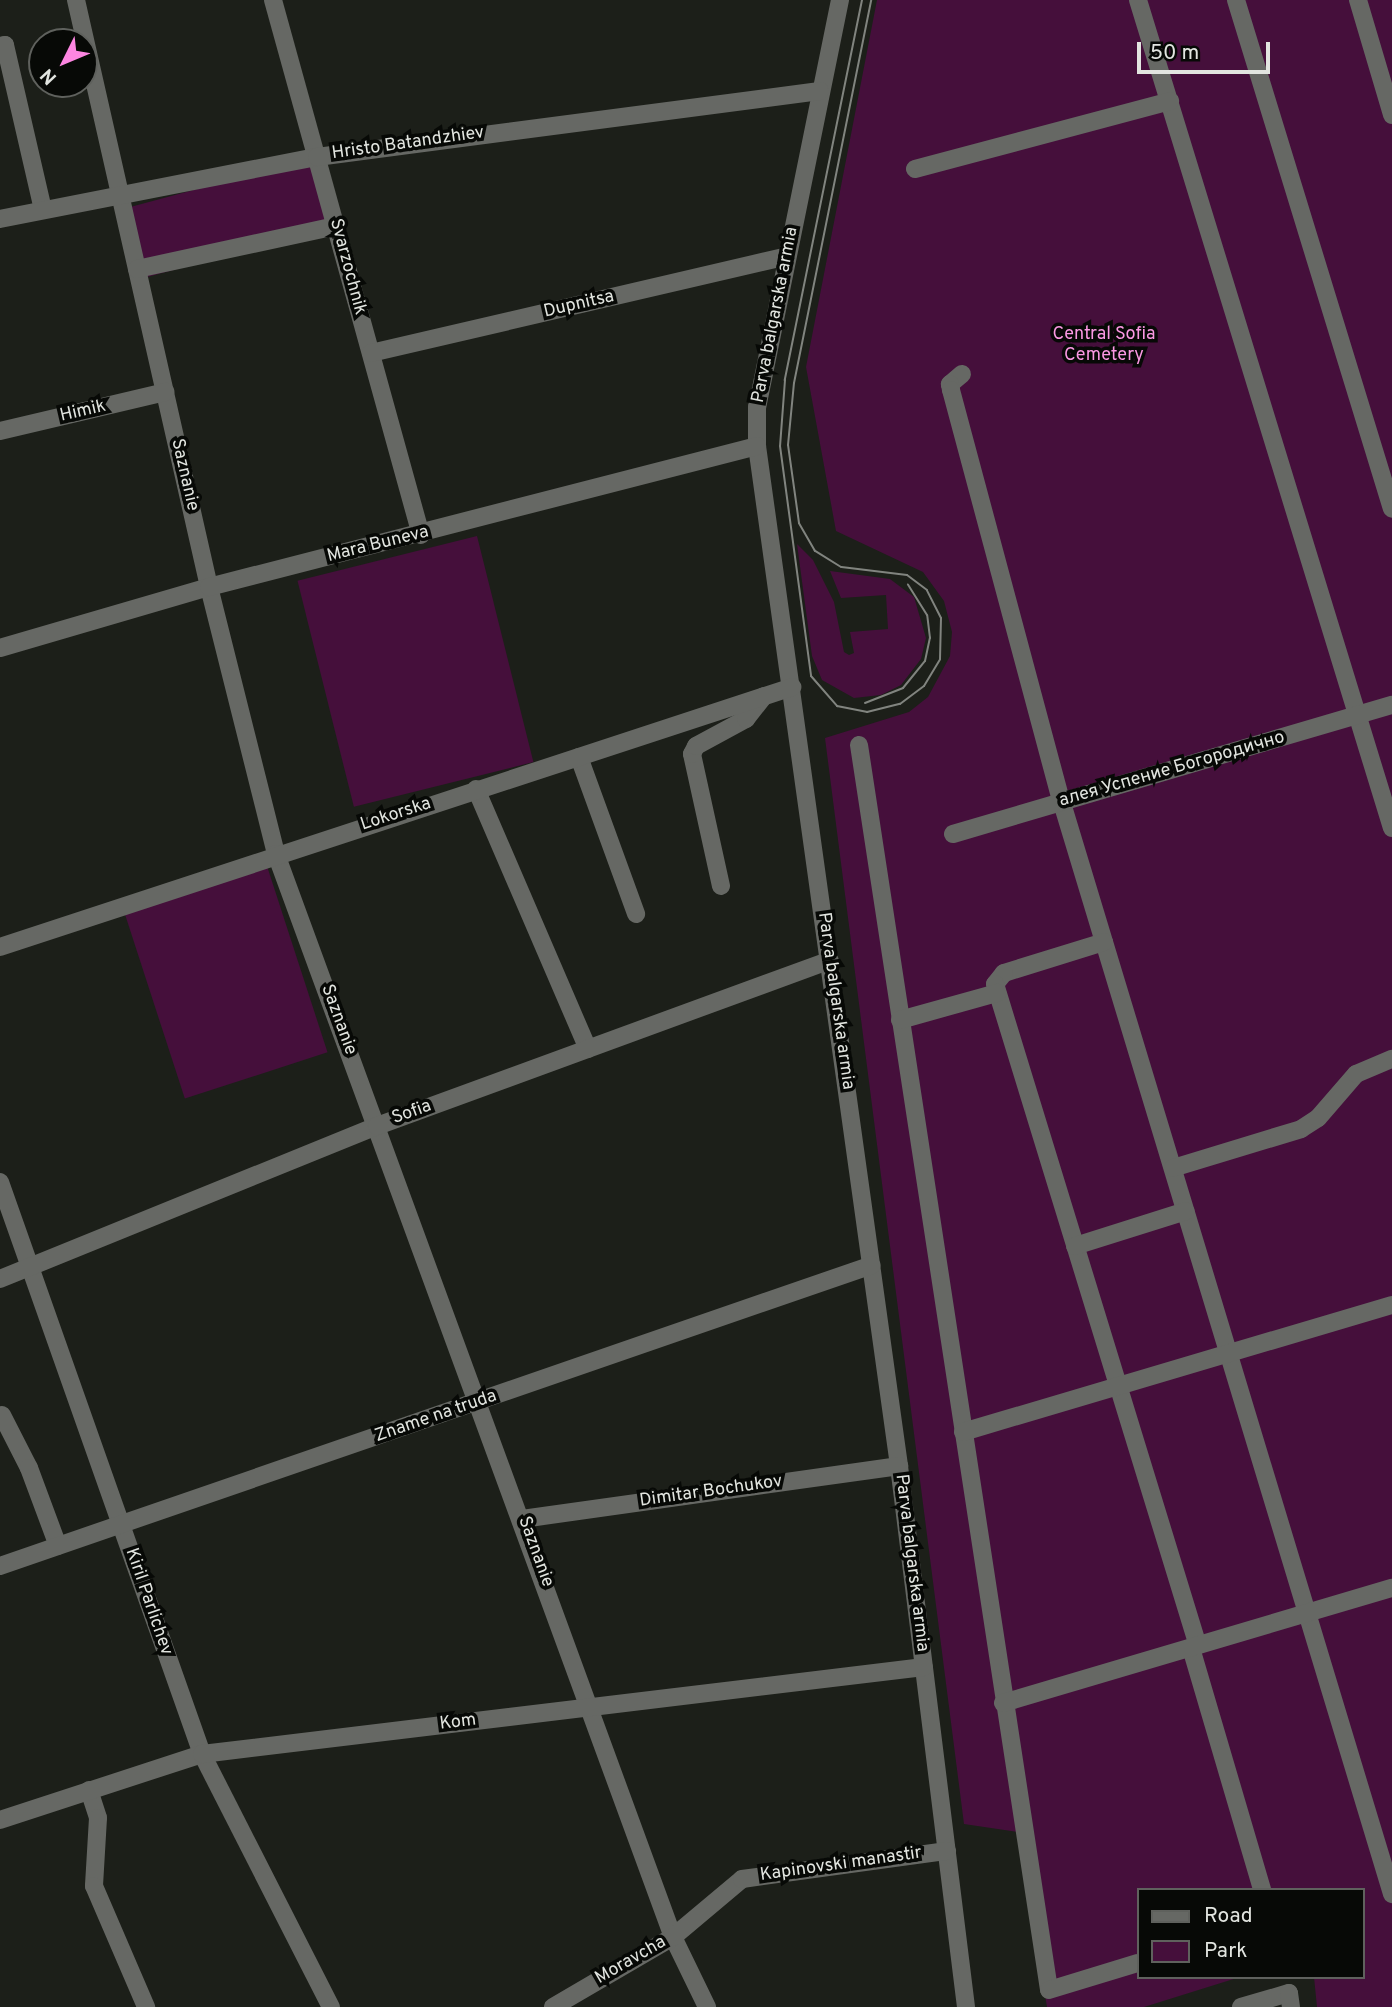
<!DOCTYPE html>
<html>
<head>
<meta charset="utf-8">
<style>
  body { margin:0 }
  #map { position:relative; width:1392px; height:2007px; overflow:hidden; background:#1c1f19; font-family:Overpass,sans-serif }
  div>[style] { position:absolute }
  .green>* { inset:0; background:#450f3b; transform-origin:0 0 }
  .minor>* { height:18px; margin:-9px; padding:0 9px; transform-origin:9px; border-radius:9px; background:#666864 }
  .tram>* { height:2px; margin:-1px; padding:0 1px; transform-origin:1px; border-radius:1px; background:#81847f }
  span { translate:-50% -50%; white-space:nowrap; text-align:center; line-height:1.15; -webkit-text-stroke:7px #070906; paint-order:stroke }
  .street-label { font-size:18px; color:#e2e5e0 }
  .park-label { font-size:18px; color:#fb98e3 }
  .legend { position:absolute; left:1137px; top:1888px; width:228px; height:91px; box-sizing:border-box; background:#070906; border:2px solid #5f615d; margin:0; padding:9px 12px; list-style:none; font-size:21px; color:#e2e5e0 }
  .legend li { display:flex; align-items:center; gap:14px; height:35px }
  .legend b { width:35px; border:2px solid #5f615d }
  .north { position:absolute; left:28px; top:28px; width:70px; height:70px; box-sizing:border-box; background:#070906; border:2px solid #5f615d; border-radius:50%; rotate:227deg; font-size:19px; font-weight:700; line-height:28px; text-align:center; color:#e2e5e0 }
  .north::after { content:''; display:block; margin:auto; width:24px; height:32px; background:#fd86e1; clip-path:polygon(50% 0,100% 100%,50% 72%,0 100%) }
  .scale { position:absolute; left:1137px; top:42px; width:133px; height:32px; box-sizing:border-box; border:4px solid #e2e5e0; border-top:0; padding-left:9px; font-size:21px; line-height:24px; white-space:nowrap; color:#e2e5e0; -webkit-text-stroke:5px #070906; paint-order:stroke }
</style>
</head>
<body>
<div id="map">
  <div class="green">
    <div style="clip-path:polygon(877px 0,1392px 0,1392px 2007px,1317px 2007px,1314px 1977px,1362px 1977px,1362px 1890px,1138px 1890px,1138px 1977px,1240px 1977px,1144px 2007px,1047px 2007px,1018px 1832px,964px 1824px,825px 738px,909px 712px,928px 697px,950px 656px,952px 632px,944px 601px,923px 572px,836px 531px,806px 367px)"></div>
    <div style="left:317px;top:157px;width:72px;height:200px;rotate:75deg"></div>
    <div style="left:477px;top:536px;width:233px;height:185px;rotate:76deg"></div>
    <div style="clip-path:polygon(797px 544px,813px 560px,834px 602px,844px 652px,849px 655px,854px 653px,850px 632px,888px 629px,886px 595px,841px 598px,830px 571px,890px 579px,914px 597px,926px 638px,921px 659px,901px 685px,881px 695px,854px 698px,822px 680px,812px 656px)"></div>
    <div style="left:266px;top:863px;width:199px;height:150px;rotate:72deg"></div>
  </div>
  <div class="minor">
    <div style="left:76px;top:0;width:602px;rotate:77.23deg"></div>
    <div style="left:209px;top:587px;width:275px;rotate:75.9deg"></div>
    <div style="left:276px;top:854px;width:1153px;rotate:69.87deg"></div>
    <div style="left:673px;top:1937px;width:78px;rotate:64.1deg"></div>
    <div style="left:273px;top:0;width:555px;rotate:74.54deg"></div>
    <div style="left:840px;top:0;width:415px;rotate:101.5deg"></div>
    <div style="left:757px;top:407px;width:39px;rotate:90deg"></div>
    <div style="left:757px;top:446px;width:1030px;rotate:82.07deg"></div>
    <div style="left:899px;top:1466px;width:545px;rotate:82.94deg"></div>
    <div style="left:1138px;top:0;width:866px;rotate:72.95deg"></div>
    <div style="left:1236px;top:0;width:532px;rotate:72.96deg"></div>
    <div style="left:1358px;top:0;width:120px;rotate:73.5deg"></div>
    <div style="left:0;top:46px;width:5px;rotate:-11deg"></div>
    <div style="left:5px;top:45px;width:169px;rotate:77deg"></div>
    <div style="left:915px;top:169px;width:264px;rotate:-14.9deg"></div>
    <div style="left:0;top:219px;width:323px;rotate:-11.1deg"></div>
    <div style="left:317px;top:157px;width:507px;rotate:-7.48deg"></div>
    <div style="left:137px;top:269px;width:204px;rotate:-12.2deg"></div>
    <div style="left:371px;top:353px;width:427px;rotate:-13.1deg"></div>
    <div style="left:962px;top:374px;width:16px;rotate:140deg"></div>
    <div style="left:950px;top:384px;width:6px;rotate:81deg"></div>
    <div style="left:951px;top:390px;width:428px;rotate:75deg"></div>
    <div style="left:1062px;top:803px;width:1140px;rotate:73.17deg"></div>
    <div style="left:0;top:431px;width:170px;rotate:-13.3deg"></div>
    <div style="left:0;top:648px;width:218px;rotate:-16.3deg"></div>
    <div style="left:209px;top:587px;width:566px;rotate:-14.43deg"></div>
    <div style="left:859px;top:745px;width:1259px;rotate:81.32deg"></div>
    <div style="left:1049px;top:1990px;width:93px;rotate:-16.9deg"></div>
    <div style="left:579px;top:757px;width:167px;rotate:70deg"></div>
    <div style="left:476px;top:789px;width:283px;rotate:66.7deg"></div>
    <div style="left:953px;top:834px;width:458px;rotate:-16.4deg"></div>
    <div style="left:721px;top:886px;width:135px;rotate:-102.4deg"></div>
    <div style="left:692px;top:754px;width:9px;rotate:-63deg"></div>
    <div style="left:696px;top:746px;width:57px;rotate:-28.4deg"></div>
    <div style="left:746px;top:719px;width:29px;rotate:-52deg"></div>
    <div style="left:1104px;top:942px;width:105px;rotate:162.8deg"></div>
    <div style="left:1004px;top:973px;width:14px;rotate:129deg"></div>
    <div style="left:995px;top:984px;width:692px;rotate:72.95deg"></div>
    <div style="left:0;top:947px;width:834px;rotate:-18.17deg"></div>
    <div style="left:900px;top:1020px;width:101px;rotate:-15.6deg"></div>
    <div style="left:1173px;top:1168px;width:134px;rotate:-16.9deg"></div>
    <div style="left:1301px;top:1129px;width:20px;rotate:-33deg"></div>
    <div style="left:1318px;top:1118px;width:58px;rotate:-49.2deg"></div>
    <div style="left:1356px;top:1074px;width:39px;rotate:-23deg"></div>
    <div style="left:0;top:1182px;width:607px;rotate:70.55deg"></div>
    <div style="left:202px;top:1754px;width:284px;rotate:63deg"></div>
    <div style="left:1075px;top:1246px;width:116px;rotate:-17.5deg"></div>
    <div style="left:0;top:1279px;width:407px;rotate:-22.1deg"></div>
    <div style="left:377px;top:1126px;width:482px;rotate:-20.1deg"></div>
    <div style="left:2px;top:1415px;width:59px;rotate:63deg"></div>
    <div style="left:29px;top:1468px;width:83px;rotate:69.6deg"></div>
    <div style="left:963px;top:1432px;width:447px;rotate:-16.5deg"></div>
    <div style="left:522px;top:1519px;width:381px;rotate:-8deg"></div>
    <div style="left:0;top:1566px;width:922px;rotate:-19.04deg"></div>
    <div style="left:1191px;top:1648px;width:252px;rotate:73.6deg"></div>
    <div style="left:1003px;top:1703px;width:406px;rotate:-16.5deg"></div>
    <div style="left:89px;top:1790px;width:29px;rotate:72deg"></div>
    <div style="left:98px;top:1818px;width:68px;rotate:93.4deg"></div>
    <div style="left:94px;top:1886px;width:132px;rotate:66.7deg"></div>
    <div style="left:0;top:1820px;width:213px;rotate:-18.1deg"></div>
    <div style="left:202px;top:1754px;width:727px;rotate:-6.87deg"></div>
    <div style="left:553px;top:2007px;width:139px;rotate:-30.3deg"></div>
    <div style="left:673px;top:1937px;width:90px;rotate:-40deg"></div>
    <div style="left:742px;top:1879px;width:207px;rotate:-7.8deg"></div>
    <div style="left:1241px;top:2007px;width:50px;rotate:-16.3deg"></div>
    <div style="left:1289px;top:1993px;width:14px;rotate:82deg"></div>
  </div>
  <div class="tram">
    <div style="left:862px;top:0;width:388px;rotate:101.5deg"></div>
    <div style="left:785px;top:380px;width:66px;rotate:94.3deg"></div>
    <div style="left:780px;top:446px;width:232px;rotate:82.3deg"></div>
    <div style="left:811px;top:676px;width:40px;rotate:49deg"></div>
    <div style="left:837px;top:706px;width:31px;rotate:11deg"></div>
    <div style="left:867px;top:712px;width:34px;rotate:-14deg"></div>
    <div style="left:900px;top:704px;width:30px;rotate:-37deg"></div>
    <div style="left:924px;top:686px;width:31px;rotate:-59deg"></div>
    <div style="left:940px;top:659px;width:41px;rotate:-88.6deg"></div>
    <div style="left:941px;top:618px;width:31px;rotate:-117deg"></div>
    <div style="left:927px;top:590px;width:25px;rotate:-143deg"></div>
    <div style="left:907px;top:575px;width:66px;rotate:-173.1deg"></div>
    <div style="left:841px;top:567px;width:31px;rotate:-148deg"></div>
    <div style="left:815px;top:551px;width:32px;rotate:-120deg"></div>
    <div style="left:799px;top:523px;width:79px;rotate:-98deg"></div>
    <div style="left:788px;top:445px;width:62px;rotate:-84.5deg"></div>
    <div style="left:794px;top:383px;width:391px;rotate:-78.6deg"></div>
    <div style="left:865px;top:703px;width:41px;rotate:-21.5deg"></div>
    <div style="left:903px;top:688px;width:35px;rotate:-51deg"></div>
    <div style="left:925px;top:661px;width:24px;rotate:-78deg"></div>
    <div style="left:930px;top:638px;width:23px;rotate:-97deg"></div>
    <div style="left:927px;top:615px;width:36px;rotate:-122deg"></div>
  </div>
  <div class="street-label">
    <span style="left:408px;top:144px;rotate:-8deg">Hristo Batandzhiev</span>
    <span style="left:347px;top:267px;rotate:75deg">Svarzochnik</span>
    <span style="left:579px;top:305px;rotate:-13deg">Dupnitsa</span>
    <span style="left:776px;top:315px;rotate:-79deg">Parva balgarska armia</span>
    <span style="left:83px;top:412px;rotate:-13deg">Himik</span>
    <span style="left:184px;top:475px;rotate:77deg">Saznanie</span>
    <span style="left:378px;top:545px;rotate:-14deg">Mara Buneva</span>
    <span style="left:1172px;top:770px;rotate:-16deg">алея Успение Богородично</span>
    <span style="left:396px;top:815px;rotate:-18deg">Lokorska</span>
    <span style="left:835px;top:1001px;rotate:82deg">Parva balgarska armia</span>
    <span style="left:338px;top:1020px;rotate:70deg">Saznanie</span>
    <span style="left:412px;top:1113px;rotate:-20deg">Sofia</span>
    <span style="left:436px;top:1417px;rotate:-19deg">Zname na truda</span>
    <span style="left:711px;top:1492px;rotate:-8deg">Dimitar Bochukov</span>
    <span style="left:535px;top:1552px;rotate:70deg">Saznanie</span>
    <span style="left:911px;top:1563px;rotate:83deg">Parva balgarska armia</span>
    <span style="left:148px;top:1602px;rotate:71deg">Kiril Parlichev</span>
    <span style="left:458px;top:1723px;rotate:-7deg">Kom</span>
    <span style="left:841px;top:1865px;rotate:-8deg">Kapinovski manastir</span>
    <span style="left:631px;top:1961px;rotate:-30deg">Moravcha</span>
  </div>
  <div class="park-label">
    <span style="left:1104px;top:346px">Central Sofia<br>Cemetery</span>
  </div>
  <ul class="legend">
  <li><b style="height:9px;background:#666864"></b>Road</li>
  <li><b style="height:19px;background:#450f3b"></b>Park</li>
  </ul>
  <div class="north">N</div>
  <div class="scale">50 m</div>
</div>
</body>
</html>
